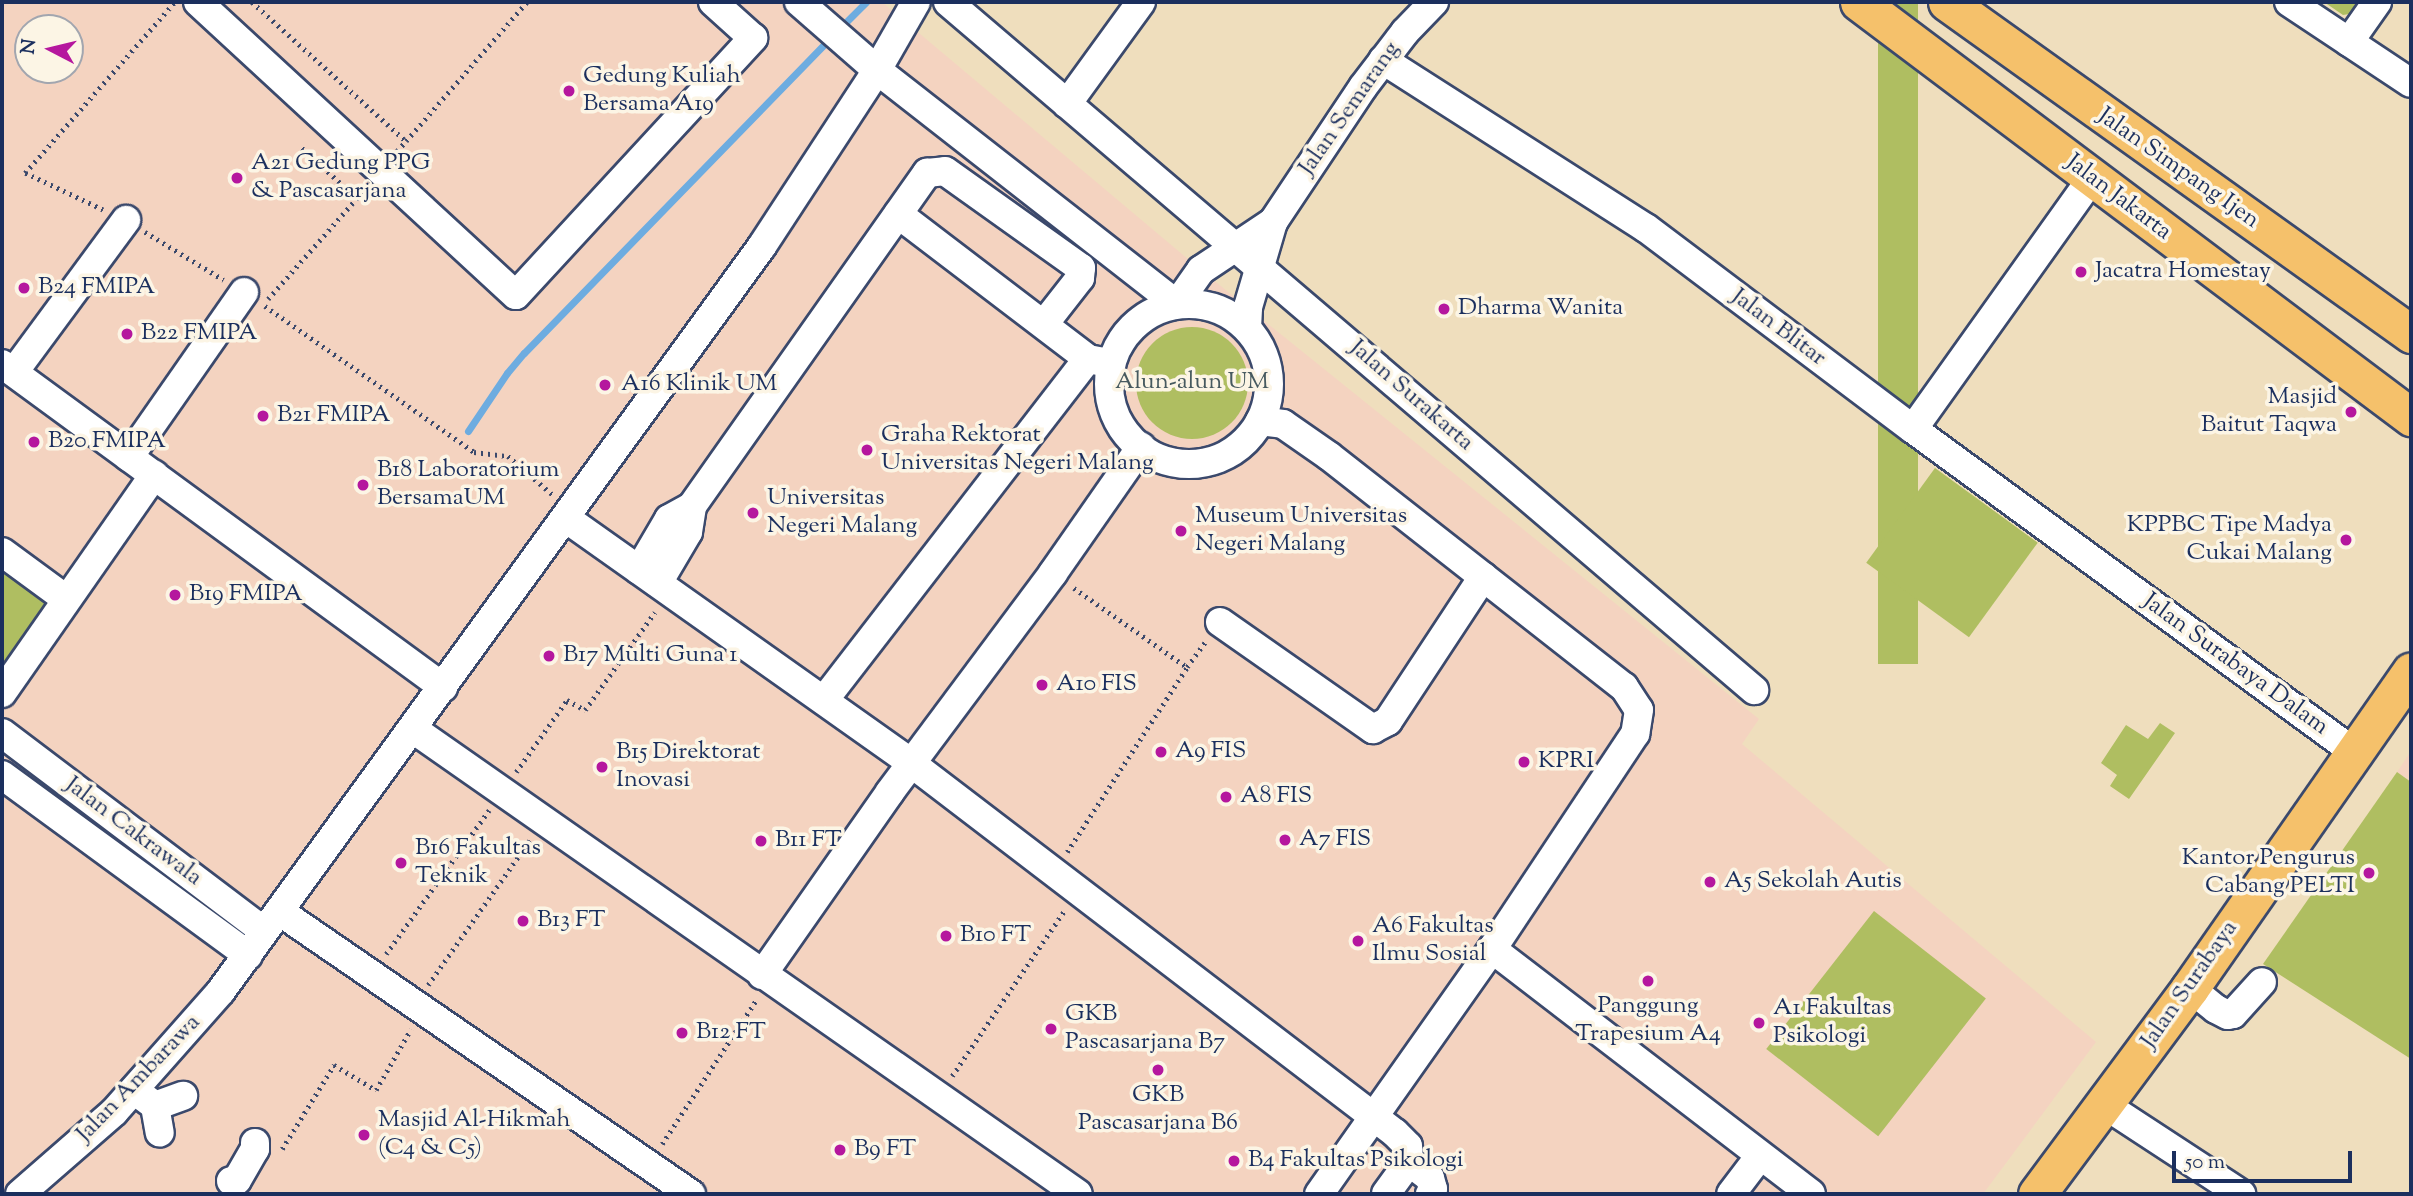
<!DOCTYPE html>
<html>
<head>
<meta charset="utf-8">
<style>
  body { margin:0 }
  #map { position:relative; width:2413px; height:1196px; overflow:hidden; background:#efdebd; font-family:"Sorts Mill Goudy",serif }
  div>[style] { position:absolute }
  .built>* { inset:0; background:#f4d3c0 }
  .green>* { inset:0; background:#afbe61; transform-origin:0 0 }
  .round { border-radius:50% }
  .stream>* { height:7px; margin:-3.5px; padding:0 3.5px; transform-origin:3.5px; border-radius:3.5px; background:#6dace0 }
  .path>* { height:4.5px; margin-top:-2.25px; transform-origin:0; background:repeating-linear-gradient(90deg,#3b496c 0 2px,transparent 0 7px) }
  .roads { filter:drop-shadow(2px 0 #3b496c) drop-shadow(-2px 0 #3b496c) drop-shadow(0 2px #3b496c) drop-shadow(0 -2px #3b496c) }
  .minor>* { height:28px; margin:-14px; padding:0 14px; transform-origin:14px; border-radius:14px; background:#fff }
  .minor>.ring { margin:-14px; padding:0; box-sizing:content-box; background:none; border:28px solid #fff; border-radius:50% }
  .major>* { height:37px; margin:-18.5px; padding:0 18.5px; transform-origin:18.5px; border-radius:18.5px; background:#f5c16b }
  .dots>* { width:19px; height:19px; translate:-50% -50%; box-sizing:border-box; border:4px solid #fcf5e5; border-radius:50% }
  span { translate:-50% -50%; white-space:nowrap; text-align:center; line-height:1.15; -webkit-text-stroke:7px #fcf5e5; paint-order:stroke }
  .poi-label { font-size:24px; color:#1b2f5e }
  .left { translate:0 -50%; text-align:left }
  .right { translate:-100% -50%; text-align:right }
  .street-label { font-size:24px; color:#1b2f5e }
  .park-label { font-size:24px; color:#475a5f }
  .frame { position:absolute; inset:0; border:4px solid #1b2f5e; pointer-events:none }
  .north { position:absolute; left:14px; top:14px; width:70px; height:70px; box-sizing:border-box; background:#fcf5e5; border:2px solid #a2a6af; border-radius:50%; rotate:277deg; font-size:19px; font-weight:700; line-height:28px; text-align:center; color:#1b2f5e }
  .north::after { content:''; display:block; margin:auto; width:24px; height:32px; background:#b5179e; clip-path:polygon(50% 0,100% 100%,50% 72%,0 100%) }
  .scale { position:absolute; left:2172px; top:1151px; width:180px; height:32px; box-sizing:border-box; border:4px solid #1b2f5e; border-top:0; padding-left:9px; font-size:21px; line-height:24px; white-space:nowrap; color:#1b2f5e; -webkit-text-stroke:5px #fcf5e5; paint-order:stroke }
</style>
</head>
<body>
<div id="map">
  <div class="built">
    <div style="clip-path:polygon(evenodd,2px 2px,882px 2px,1201px 270px,1759px 719px,1742px 744px,2096px 1042px,1983px 1194px,2px 1194px,2px 2px,28px 28px,70px 28px,70px 70px,28px 70px,28px 28px)"></div>
    <div style="clip-path:polygon(2411px 751px,2411px 782px,2397px 772px)"></div>
  </div>
  <div class="green">
    <div style="left:1878px;top:2px;width:40px;height:662px"></div>
    <div style="clip-path:polygon(2324px 2px,2357px 2px,2349px 14px,2343px 15px)"></div>
    <div class="round" style="left:1136px;top:327px;width:112px;height:112px"></div>
    <div style="left:1935px;top:468px;width:127px;height:117px;rotate:36deg"></div>
    <div style="clip-path:polygon(2px 564px,50px 598px,2px 668px)"></div>
    <div style="clip-path:polygon(2160px 723px,2175px 733px,2129px 799px,2110px 786px,2117px 775px,2101px 763px,2126px 725px,2148px 739px)"></div>
    <div style="clip-path:polygon(2397px 772px,2411px 782px,2411px 1059px,2263px 964px)"></div>
    <div style="left:1874px;top:911px;width:142px;height:175px;rotate:38deg"></div>
  </div>
  <div class="stream">
    <div style="left:838px;top:30px;width:40px;rotate:-45deg"></div>
    <div style="left:468px;top:431px;width:70px;rotate:-56.1deg"></div>
    <div style="left:507px;top:373px;width:26px;rotate:-50deg"></div>
    <div style="left:524px;top:353px;width:439px;rotate:-45.8deg"></div>
  </div>
  <div class="path">
    <div style="left:252px;top:2px;width:207px;rotate:42.1deg"></div>
    <div style="left:406px;top:141px;width:184px;rotate:-49deg"></div>
    <div style="left:302px;top:148px;width:74px;rotate:42.3deg"></div>
    <div style="left:397px;top:151px;width:13px;rotate:-48deg"></div>
    <div style="left:103px;top:210px;width:86px;rotate:-154.6deg"></div>
    <div style="left:25px;top:173px;width:226px;rotate:-48.8deg"></div>
    <div style="left:145px;top:232px;width:92px;rotate:31.3deg"></div>
    <div style="left:268px;top:299px;width:145px;rotate:-48.6deg"></div>
    <div style="left:265px;top:306px;width:255px;rotate:34.9deg"></div>
    <div style="left:474px;top:452px;width:34px;rotate:7deg"></div>
    <div style="left:508px;top:456px;width:60px;rotate:40.9deg"></div>
    <div style="left:1074px;top:588px;width:138px;rotate:35deg"></div>
    <div style="left:1187px;top:667px;width:31px;rotate:-54deg"></div>
    <div style="left:516px;top:772px;width:88px;rotate:-54.7deg"></div>
    <div style="left:567px;top:700px;width:21px;rotate:29deg"></div>
    <div style="left:585px;top:710px;width:120px;rotate:-54.5deg"></div>
    <div style="left:1067px;top:852px;width:221px;rotate:-57deg"></div>
    <div style="left:386px;top:954px;width:177px;rotate:-54.4deg"></div>
    <div style="left:428px;top:985px;width:177px;rotate:-54.9deg"></div>
    <div style="left:952px;top:1076px;width:201px;rotate:-55.8deg"></div>
    <div style="left:662px;top:1144px;width:173px;rotate:-56.8deg"></div>
    <div style="left:282px;top:1149px;width:99px;rotate:-58.2deg"></div>
    <div style="left:334px;top:1065px;width:49px;rotate:30.8deg"></div>
    <div style="left:376px;top:1090px;width:70px;rotate:-60.2deg"></div>
  </div>
  <div class="roads">
    <div class="minor">
      <div style="left:198px;top:2px;width:432px;rotate:42.7deg"></div>
      <div style="left:516px;top:295px;width:350px;rotate:-47.3deg"></div>
      <div style="left:753px;top:38px;width:54px;rotate:-138deg"></div>
      <div style="left:799px;top:2px;width:103px;rotate:41.1deg"></div>
      <div style="left:877px;top:70px;width:380px;rotate:38deg"></div>
      <div style="left:1177px;top:304px;width:42px;rotate:-54.8deg"></div>
      <div style="left:1201px;top:270px;width:87px;rotate:-33.7deg"></div>
      <div style="left:948px;top:2px;width:1060px;rotate:40.48deg"></div>
      <div style="left:2289px;top:2px;width:146px;rotate:33.6deg"></div>
      <div style="left:2349px;top:42px;width:49px;rotate:-55deg"></div>
      <div style="left:1383px;top:60px;width:312px;rotate:32.6deg"></div>
      <div style="left:1646px;top:228px;width:334px;rotate:37deg"></div>
      <div style="left:1913px;top:429px;width:308px;rotate:-54.5deg"></div>
      <div style="left:1067px;top:104px;width:126px;rotate:-54deg"></div>
      <div style="left:898px;top:214px;width:239px;rotate:37.3deg"></div>
      <div style="left:1088px;top:359px;width:16px;rotate:11deg"></div>
      <div class="ring" style="left:1109px;top:304px;width:132px;height:132px"></div>
      <div style="left:1247px;top:328px;width:21px;rotate:-87deg"></div>
      <div style="left:1248px;top:307px;width:89px;rotate:-73.6deg"></div>
      <div style="left:1273px;top:222px;width:162px;rotate:-56.3deg"></div>
      <div style="left:1363px;top:87px;width:69px;rotate:-52.6deg"></div>
      <div style="left:1405px;top:32px;width:42px;rotate:-46deg"></div>
      <div style="left:2px;top:364px;width:547px;rotate:36.22deg"></div>
      <div style="left:14px;top:372px;width:189px;rotate:-53.6deg"></div>
      <div style="left:1260px;top:421px;width:23px;rotate:7deg"></div>
      <div style="left:1283px;top:424px;width:56px;rotate:34.8deg"></div>
      <div style="left:1329px;top:456px;width:375px;rotate:38.1deg"></div>
      <div style="left:1624px;top:687px;width:27px;rotate:57deg"></div>
      <div style="left:1639px;top:710px;width:24px;rotate:99deg"></div>
      <div style="left:1635px;top:734px;width:258px;rotate:123.6deg"></div>
      <div style="left:1492px;top:949px;width:300px;rotate:125.2deg"></div>
      <div style="left:1913px;top:429px;width:547px;rotate:36.22deg"></div>
      <div style="left:129px;top:457px;width:201px;rotate:-55.1deg"></div>
      <div style="left:567px;top:519px;width:422px;rotate:35.3deg"></div>
      <div style="left:911px;top:763px;width:609px;rotate:37.4deg"></div>
      <div style="left:1395px;top:1133px;width:18px;rotate:45deg"></div>
      <div style="left:1408px;top:1146px;width:16px;rotate:86deg"></div>
      <div style="left:1409px;top:1162px;width:39px;rotate:126deg"></div>
      <div style="left:2px;top:552px;width:79px;rotate:36.3deg"></div>
      <div style="left:639px;top:570px;width:59px;rotate:-59.5deg"></div>
      <div style="left:669px;top:519px;width:26px;rotate:-29deg"></div>
      <div style="left:692px;top:506px;width:408px;rotate:-54.8deg"></div>
      <div style="left:927px;top:173px;width:18px;rotate:-6deg"></div>
      <div style="left:945px;top:171px;width:167px;rotate:35.5deg"></div>
      <div style="left:1081px;top:268px;width:10px;rotate:96deg"></div>
      <div style="left:1080px;top:278px;width:58px;rotate:128deg"></div>
      <div style="left:658px;top:583px;width:59px;rotate:-59.5deg"></div>
      <div style="left:688px;top:532px;width:26px;rotate:-81deg"></div>
      <div style="left:1220px;top:622px;width:187px;rotate:35deg"></div>
      <div style="left:1373px;top:729px;width:17px;rotate:-28deg"></div>
      <div style="left:1388px;top:721px;width:173px;rotate:-56.6deg"></div>
      <div style="left:2px;top:693px;width:266px;rotate:-55.1deg"></div>
      <div style="left:824px;top:700px;width:431px;rotate:-52.3deg"></div>
      <div style="left:413px;top:729px;width:811px;rotate:34.96deg"></div>
      <div style="left:2px;top:733px;width:328px;rotate:37.1deg"></div>
      <div style="left:2px;top:775px;width:305px;rotate:36.2deg"></div>
      <div style="left:279px;top:911px;width:500px;rotate:34.5deg"></div>
      <div style="left:1492px;top:949px;width:402px;rotate:37.5deg"></div>
      <div style="left:762px;top:975px;width:223px;rotate:-55deg"></div>
      <div style="left:890px;top:792px;width:273px;rotate:-53.3deg"></div>
      <div style="left:1053px;top:573px;width:154px;rotate:-55.1deg"></div>
      <div style="left:2190px;top:988px;width:33px;rotate:39deg"></div>
      <div style="left:2216px;top:1009px;width:13px;rotate:27deg"></div>
      <div style="left:2228px;top:1015px;width:5px;rotate:-11deg"></div>
      <div style="left:2233px;top:1014px;width:43px;rotate:-47.8deg"></div>
      <div style="left:134px;top:1090px;width:26px;rotate:37deg"></div>
      <div style="left:155px;top:1106px;width:27px;rotate:80deg"></div>
      <div style="left:2105px;top:1105px;width:163px;rotate:33.2deg"></div>
      <div style="left:155px;top:1106px;width:30px;rotate:-20deg"></div>
      <div style="left:1409px;top:1162px;width:26px;rotate:37deg"></div>
      <div style="left:1430px;top:1178px;width:11px;rotate:75deg"></div>
      <div style="left:1433px;top:1189px;width:6px;rotate:121deg"></div>
      <div style="left:231px;top:1181px;width:6px;rotate:-9deg"></div>
      <div style="left:237px;top:1180px;width:36px;rotate:-60deg"></div>
      <div style="left:255px;top:1149px;width:6px;rotate:-90deg"></div>
      <div style="left:20px;top:1194px;width:125px;rotate:-41.1deg"></div>
      <div style="left:114px;top:1112px;width:162px;rotate:-48.5deg"></div>
      <div style="left:221px;top:991px;width:921px;rotate:-54.01deg"></div>
      <div style="left:762px;top:246px;width:210px;rotate:-56.8deg"></div>
      <div style="left:877px;top:70px;width:78px;rotate:-60.2deg"></div>
      <div style="left:1731px;top:1194px;width:48px;rotate:-52.7deg"></div>
    </div>
    <div class="major">
      <div style="left:1859px;top:2px;width:691px;rotate:36.94deg"></div>
      <div style="left:1947px;top:2px;width:571px;rotate:35.58deg"></div>
      <div style="left:2037px;top:1194px;width:257px;rotate:-53.4deg"></div>
      <div style="left:2190px;top:988px;width:386px;rotate:-55.1deg"></div>
    </div>
  </div>
  <div class="dots">
    <div style="left:569px;top:91px;background:#b5179e"></div>
    <div style="left:237px;top:178px;background:#b5179e"></div>
    <div style="left:2081px;top:272px;background:#b5179e"></div>
    <div style="left:24px;top:288px;background:#b5179e"></div>
    <div style="left:1444px;top:309px;background:#b5179e"></div>
    <div style="left:127px;top:334px;background:#b5179e"></div>
    <div style="left:605px;top:385px;background:#b5179e"></div>
    <div style="left:2351px;top:412px;background:#b5179e"></div>
    <div style="left:263px;top:416px;background:#b5179e"></div>
    <div style="left:34px;top:442px;background:#b5179e"></div>
    <div style="left:867px;top:450px;background:#b5179e"></div>
    <div style="left:363px;top:485px;background:#b5179e"></div>
    <div style="left:753px;top:513px;background:#b5179e"></div>
    <div style="left:1181px;top:531px;background:#b5179e"></div>
    <div style="left:2346px;top:540px;background:#b5179e"></div>
    <div style="left:175px;top:595px;background:#b5179e"></div>
    <div style="left:549px;top:656px;background:#b5179e"></div>
    <div style="left:1042px;top:685px;background:#b5179e"></div>
    <div style="left:1161px;top:752px;background:#b5179e"></div>
    <div style="left:1524px;top:762px;background:#b5179e"></div>
    <div style="left:602px;top:767px;background:#b5179e"></div>
    <div style="left:1226px;top:797px;background:#b5179e"></div>
    <div style="left:1285px;top:840px;background:#b5179e"></div>
    <div style="left:761px;top:841px;background:#b5179e"></div>
    <div style="left:401px;top:863px;background:#b5179e"></div>
    <div style="left:2369px;top:873px;background:#b5179e"></div>
    <div style="left:1710px;top:882px;background:#b5179e"></div>
    <div style="left:523px;top:921px;background:#b5179e"></div>
    <div style="left:946px;top:936px;background:#b5179e"></div>
    <div style="left:1358px;top:941px;background:#b5179e"></div>
    <div style="left:1648px;top:981px;background:#b5179e"></div>
    <div style="left:1759px;top:1023px;background:#b5179e"></div>
    <div style="left:1051px;top:1029px;background:#b5179e"></div>
    <div style="left:682px;top:1033px;background:#b5179e"></div>
    <div style="left:1158px;top:1070px;background:#b5179e"></div>
    <div style="left:364px;top:1135px;background:#b5179e"></div>
    <div style="left:840px;top:1150px;background:#b5179e"></div>
    <div style="left:1234px;top:1161px;background:#b5179e"></div>
  </div>
  <div class="poi-label">
    <span class="left" style="left:583px;top:91px">Gedung Kuliah<br>Bersama A19</span>
    <span class="left" style="left:251px;top:178px">A21 Gedung PPG<br>&amp; Pascasarjana</span>
    <span class="left" style="left:2095px;top:272px">Jacatra Homestay</span>
    <span class="left" style="left:38px;top:288px">B24 FMIPA</span>
    <span class="left" style="left:1458px;top:309px">Dharma Wanita</span>
    <span class="left" style="left:141px;top:334px">B22 FMIPA</span>
    <span class="left" style="left:621px;top:385px">A16 Klinik UM</span>
    <span class="right" style="left:2337px;top:412px">Masjid<br>Baitut Taqwa</span>
    <span class="left" style="left:277px;top:416px">B21 FMIPA</span>
    <span class="left" style="left:881px;top:450px">Graha Rektorat<br>Universitas Negeri Malang</span>
    <span class="left" style="left:48px;top:442px">B20 FMIPA</span>
    <span class="left" style="left:377px;top:485px">B18 Laboratorium<br>BersamaUM</span>
    <span class="left" style="left:767px;top:513px">Universitas<br>Negeri Malang</span>
    <span class="left" style="left:1195px;top:531px">Museum Universitas<br>Negeri Malang</span>
    <span class="right" style="left:2332px;top:540px">KPPBC Tipe Madya<br>Cukai Malang</span>
    <span class="left" style="left:189px;top:595px">B19 FMIPA</span>
    <span class="left" style="left:563px;top:656px">B17 Multi Guna 1</span>
    <span class="left" style="left:1056px;top:685px">A10 FIS</span>
    <span class="left" style="left:1175px;top:752px">A9 FIS</span>
    <span class="left" style="left:616px;top:767px">B15 Direktorat<br>Inovasi</span>
    <span class="left" style="left:1538px;top:762px">KPRI</span>
    <span class="left" style="left:1240px;top:797px">A8 FIS</span>
    <span class="left" style="left:1299px;top:840px">A7 FIS</span>
    <span class="left" style="left:775px;top:841px">B11 FT</span>
    <span class="left" style="left:415px;top:863px">B16 Fakultas<br>Teknik</span>
    <span class="right" style="left:2355px;top:873px">Kantor Pengurus<br>Cabang PELTI</span>
    <span class="left" style="left:1724px;top:882px">A5 Sekolah Autis</span>
    <span class="left" style="left:537px;top:921px">B13 FT</span>
    <span class="left" style="left:1372px;top:941px">A6 Fakultas<br>Ilmu Sosial</span>
    <span class="left" style="left:960px;top:936px">B10 FT</span>
    <span style="left:1648px;top:1021px">Panggung<br>Trapesium A4</span>
    <span class="left" style="left:1773px;top:1023px">A1 Fakultas<br>Psikologi</span>
    <span class="left" style="left:1065px;top:1029px">GKB<br>Pascasarjana B7</span>
    <span class="left" style="left:696px;top:1033px">B12 FT</span>
    <span style="left:1158px;top:1110px">GKB<br>Pascasarjana B6</span>
    <span class="left" style="left:378px;top:1135px">Masjid Al-Hikmah<br>(C4 &amp; C5)</span>
    <span class="left" style="left:854px;top:1150px">B9 FT</span>
    <span class="left" style="left:1248px;top:1161px">B4 Fakultas Psikologi</span>
  </div>
  <div class="street-label">
    <span style="left:1350px;top:109px;rotate:-55deg">Jalan Semarang</span>
    <span style="left:2178px;top:169px;rotate:35deg">Jalan Simpang Ijen</span>
    <span style="left:2118px;top:198px;rotate:37deg">Jalan Jakarta</span>
    <span style="left:1778px;top:328px;rotate:37deg">Jalan Blitar</span>
    <span style="left:1411px;top:396px;rotate:41deg">Jalan Surakarta</span>
    <span style="left:2235px;top:665px;rotate:36deg">Jalan Surabaya Dalam</span>
    <span style="left:133px;top:832px;rotate:37deg">Jalan Cakrawala</span>
    <span style="left:2190px;top:985px;rotate:-55deg">Jalan Surabaya</span>
    <span style="left:139px;top:1079px;rotate:-46deg">Jalan Ambarawa</span>
  </div>
  <div class="park-label">
    <span style="left:1192px;top:383px">Alun-alun UM</span>
  </div>
  <div class="frame"></div>
  <div class="north">N</div>
  <div class="scale">50 m</div>
</div>
</body>
</html>
